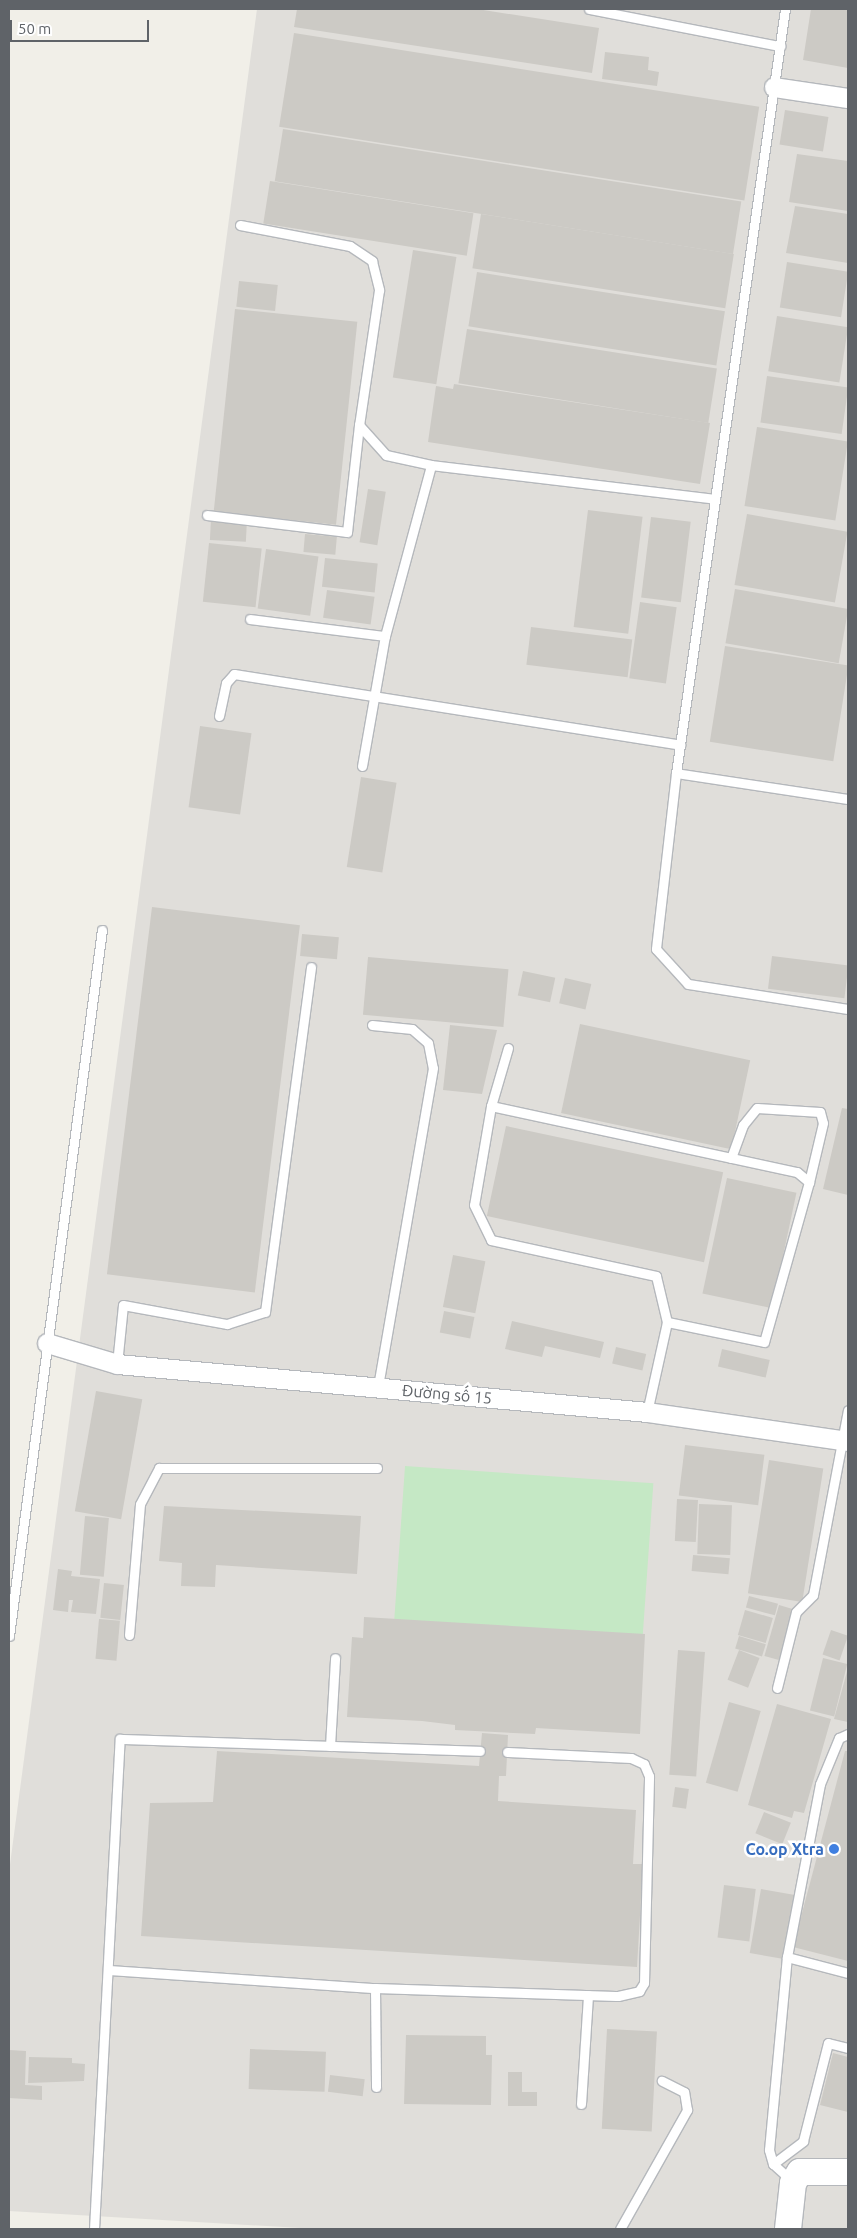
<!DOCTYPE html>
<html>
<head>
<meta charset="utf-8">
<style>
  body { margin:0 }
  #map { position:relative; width:857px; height:2238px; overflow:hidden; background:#f1efe8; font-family:Ubuntu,sans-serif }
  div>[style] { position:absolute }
  .industrial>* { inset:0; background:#e0deda }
  .green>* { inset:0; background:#c5e8c5; transform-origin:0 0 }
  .building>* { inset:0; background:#cccac5; transform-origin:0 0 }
  .roads { filter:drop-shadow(1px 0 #b5b8bc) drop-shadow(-1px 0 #b5b8bc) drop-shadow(0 1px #b5b8bc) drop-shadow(0 -1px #b5b8bc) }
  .lane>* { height:9px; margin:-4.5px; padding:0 4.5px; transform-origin:4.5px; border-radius:4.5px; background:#fff }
  .street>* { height:19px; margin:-9.5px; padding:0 9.5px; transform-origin:9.5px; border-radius:9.5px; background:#fff }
  .secondary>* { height:26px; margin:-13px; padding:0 13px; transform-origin:13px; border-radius:13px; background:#fff }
  .dots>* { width:14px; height:14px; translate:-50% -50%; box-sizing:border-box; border:2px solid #fff; border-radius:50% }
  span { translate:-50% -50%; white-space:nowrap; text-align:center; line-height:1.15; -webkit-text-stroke:5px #fff; paint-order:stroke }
  .street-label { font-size:16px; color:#5f6368 }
  .shop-label { font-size:16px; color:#366cbe; font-weight:700 }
  .right { translate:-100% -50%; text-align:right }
  .frame { position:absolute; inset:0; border:10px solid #5f6368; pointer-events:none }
  .scale { position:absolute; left:10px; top:20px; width:139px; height:22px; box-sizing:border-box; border:2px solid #5f6368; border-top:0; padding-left:6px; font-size:15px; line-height:18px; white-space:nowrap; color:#5f6368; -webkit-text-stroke:4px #fff; paint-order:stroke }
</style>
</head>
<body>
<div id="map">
  <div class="industrial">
    <div style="clip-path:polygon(257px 9px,848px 9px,848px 2229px,318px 2229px,9px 2211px,9px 1872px)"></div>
  </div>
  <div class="green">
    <div style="left:405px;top:1466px;width:249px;height:165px;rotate:4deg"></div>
  </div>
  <div class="building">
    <div style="clip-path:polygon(297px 9px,477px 9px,599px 28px,592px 73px,294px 27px)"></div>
    <div style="clip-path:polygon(811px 9px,848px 9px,848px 68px,803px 60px)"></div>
    <div style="left:294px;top:33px;width:471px;height:95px;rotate:9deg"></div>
    <div style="clip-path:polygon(605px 52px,649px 57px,648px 70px,659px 72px,657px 86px,602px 79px)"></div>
    <div style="left:785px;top:110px;width:44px;height:35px;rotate:9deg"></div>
    <div style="left:283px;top:129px;width:464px;height:53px;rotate:9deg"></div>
    <div style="clip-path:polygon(797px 154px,848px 161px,848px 211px,789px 202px)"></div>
    <div style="left:270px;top:181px;width:206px;height:43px;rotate:9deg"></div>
    <div style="clip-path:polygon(795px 206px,848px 214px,848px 263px,786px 253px)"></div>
    <div style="left:481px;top:214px;width:256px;height:55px;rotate:9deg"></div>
    <div style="left:413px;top:250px;width:44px;height:129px;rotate:9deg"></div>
    <div style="left:787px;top:262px;width:62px;height:46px;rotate:9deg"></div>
    <div style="left:477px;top:272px;width:251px;height:55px;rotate:9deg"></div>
    <div style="left:239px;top:281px;width:39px;height:26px;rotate:6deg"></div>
    <div style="left:235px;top:309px;width:123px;height:204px;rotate:6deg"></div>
    <div style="left:777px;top:316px;width:72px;height:56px;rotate:9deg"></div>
    <div style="left:467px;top:329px;width:253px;height:55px;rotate:9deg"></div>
    <div style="left:767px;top:376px;width:82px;height:47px;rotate:8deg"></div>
    <div style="clip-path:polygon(454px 384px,710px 423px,700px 484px,428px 442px,436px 386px,453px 389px)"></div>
    <div style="left:757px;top:427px;width:92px;height:80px;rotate:9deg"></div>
    <div style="left:368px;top:489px;width:18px;height:54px;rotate:9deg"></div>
    <div style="left:588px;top:510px;width:55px;height:118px;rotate:7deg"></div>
    <div style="left:747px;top:514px;width:102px;height:72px;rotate:10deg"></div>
    <div style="left:651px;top:517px;width:40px;height:81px;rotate:7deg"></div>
    <div style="left:211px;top:519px;width:36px;height:21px;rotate:3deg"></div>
    <div style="left:305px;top:534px;width:32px;height:18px;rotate:5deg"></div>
    <div style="left:209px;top:543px;width:53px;height:59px;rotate:6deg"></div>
    <div style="left:266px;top:549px;width:53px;height:60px;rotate:8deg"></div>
    <div style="left:325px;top:558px;width:53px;height:29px;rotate:6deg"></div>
    <div style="left:735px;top:589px;width:115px;height:55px;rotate:10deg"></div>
    <div style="left:327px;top:590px;width:48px;height:28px;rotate:8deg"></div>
    <div style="left:640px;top:602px;width:37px;height:77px;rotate:8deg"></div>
    <div style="left:531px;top:627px;width:102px;height:38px;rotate:7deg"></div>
    <div style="left:725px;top:646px;width:125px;height:97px;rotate:9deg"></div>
    <div style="left:200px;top:726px;width:52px;height:82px;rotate:8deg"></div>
    <div style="left:361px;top:777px;width:36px;height:91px;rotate:9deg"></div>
    <div style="left:152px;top:907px;width:149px;height:370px;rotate:7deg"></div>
    <div style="left:302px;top:934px;width:37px;height:22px;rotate:5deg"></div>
    <div style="left:772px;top:956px;width:77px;height:33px;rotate:7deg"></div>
    <div style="left:368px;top:957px;width:141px;height:58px;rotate:5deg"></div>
    <div style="left:523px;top:971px;width:33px;height:25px;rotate:12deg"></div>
    <div style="left:565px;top:978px;width:27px;height:26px;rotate:13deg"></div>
    <div style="left:580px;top:1024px;width:174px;height:91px;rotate:12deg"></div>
    <div style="clip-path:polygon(450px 1025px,497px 1030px,482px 1094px,443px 1090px)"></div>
    <div style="clip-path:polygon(842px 1108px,848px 1109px,848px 1195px,823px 1189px)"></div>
    <div style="left:506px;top:1126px;width:222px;height:92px;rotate:12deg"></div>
    <div style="left:727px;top:1178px;width:71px;height:118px;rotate:12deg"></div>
    <div style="left:453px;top:1255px;width:33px;height:53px;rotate:11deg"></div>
    <div style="left:444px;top:1311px;width:31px;height:22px;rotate:11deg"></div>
    <div style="clip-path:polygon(512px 1321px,604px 1342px,600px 1358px,545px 1346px,542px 1357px,505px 1349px)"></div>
    <div style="left:616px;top:1347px;width:31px;height:17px;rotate:13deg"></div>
    <div style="left:722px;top:1349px;width:49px;height:18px;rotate:13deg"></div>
    <div style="left:96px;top:1391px;width:47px;height:122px;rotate:10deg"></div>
    <div style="left:685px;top:1445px;width:80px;height:51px;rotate:7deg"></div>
    <div style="left:769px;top:1460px;width:55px;height:135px;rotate:9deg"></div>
    <div style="left:677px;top:1499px;width:21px;height:42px;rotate:3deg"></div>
    <div style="left:699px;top:1504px;width:33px;height:50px;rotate:2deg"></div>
    <div style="clip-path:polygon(164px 1506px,361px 1516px,357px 1574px,216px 1565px,215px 1587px,181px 1586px,182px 1563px,159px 1561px)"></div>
    <div style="left:85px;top:1516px;width:24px;height:59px;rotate:5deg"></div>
    <div style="left:693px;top:1555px;width:37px;height:16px;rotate:5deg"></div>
    <div style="clip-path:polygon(58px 1569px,72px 1571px,71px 1576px,100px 1579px,96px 1614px,71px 1612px,73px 1600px,69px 1600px,68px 1612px,53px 1610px)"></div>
    <div style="left:104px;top:1583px;width:20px;height:35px;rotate:6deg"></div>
    <div style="left:749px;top:1596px;width:30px;height:12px;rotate:15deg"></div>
    <div style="left:779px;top:1605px;width:15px;height:53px;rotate:16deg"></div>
    <div style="left:745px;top:1610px;width:29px;height:26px;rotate:16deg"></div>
    <div style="clip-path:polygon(364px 1617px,645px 1634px,640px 1734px,536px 1728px,535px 1734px,455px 1730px,455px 1725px,422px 1721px,347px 1717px,352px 1637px,363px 1638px)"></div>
    <div style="left:99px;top:1619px;width:21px;height:40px;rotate:5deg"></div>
    <div style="left:831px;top:1630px;width:18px;height:26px;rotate:19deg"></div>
    <div style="left:739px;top:1636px;width:28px;height:13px;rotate:17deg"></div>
    <div style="left:678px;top:1650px;width:27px;height:125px;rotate:4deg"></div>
    <div style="left:739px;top:1650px;width:22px;height:32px;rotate:21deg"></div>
    <div style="left:823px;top:1658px;width:25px;height:54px;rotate:14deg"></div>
    <div style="clip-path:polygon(848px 1668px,848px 1722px,834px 1719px)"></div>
    <div style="left:729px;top:1702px;width:33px;height:84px;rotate:16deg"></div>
    <div style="clip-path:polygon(777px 1704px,831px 1719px,804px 1813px,794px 1811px,792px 1818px,748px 1805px)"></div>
    <div style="clip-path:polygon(482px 1733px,508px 1735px,506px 1776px,499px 1776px,498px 1801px,636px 1810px,633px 1864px,643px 1864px,637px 1967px,141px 1936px,150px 1803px,213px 1802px,217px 1751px,479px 1766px)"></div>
    <div style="clip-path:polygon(845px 1751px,848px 1751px,848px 1961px,793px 1947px)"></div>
    <div style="left:675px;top:1787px;width:14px;height:20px;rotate:8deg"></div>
    <div style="left:764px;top:1812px;width:29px;height:23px;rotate:22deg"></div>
    <div style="left:724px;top:1885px;width:32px;height:53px;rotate:7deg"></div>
    <div style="left:761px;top:1889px;width:36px;height:65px;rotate:10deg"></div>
    <div style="left:607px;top:2029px;width:50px;height:100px;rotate:3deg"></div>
    <div style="clip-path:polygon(406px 2035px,486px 2036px,486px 2055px,492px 2055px,491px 2105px,404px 2104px)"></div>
    <div style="left:250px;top:2049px;width:76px;height:40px;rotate:2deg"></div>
    <div style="clip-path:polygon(9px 2050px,26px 2051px,25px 2085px,42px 2086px,42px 2100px,9px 2098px)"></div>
    <div style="clip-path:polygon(833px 2053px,848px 2057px,848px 2112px,820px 2105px)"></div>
    <div style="clip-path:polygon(29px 2057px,72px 2058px,72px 2063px,85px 2064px,84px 2081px,28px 2083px)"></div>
    <div style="clip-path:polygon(508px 2072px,522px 2072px,522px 2092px,537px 2092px,537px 2106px,508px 2106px)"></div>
    <div style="left:330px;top:2075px;width:35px;height:17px;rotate:7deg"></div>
  </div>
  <div class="roads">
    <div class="lane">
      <div style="left:589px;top:9px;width:195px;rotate:11deg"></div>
      <div style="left:785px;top:9px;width:772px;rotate:98.12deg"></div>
      <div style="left:676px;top:773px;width:177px;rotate:96.5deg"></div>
      <div style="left:656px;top:949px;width:47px;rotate:47.6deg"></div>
      <div style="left:688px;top:984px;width:162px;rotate:8.9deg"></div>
      <div style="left:240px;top:225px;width:112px;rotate:10.8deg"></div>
      <div style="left:350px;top:246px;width:27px;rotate:34deg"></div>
      <div style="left:372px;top:261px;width:30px;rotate:76deg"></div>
      <div style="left:379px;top:290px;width:136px;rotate:98.4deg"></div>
      <div style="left:359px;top:425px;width:40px;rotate:48deg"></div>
      <div style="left:386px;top:455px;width:46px;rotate:12.5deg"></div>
      <div style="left:207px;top:515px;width:141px;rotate:6.9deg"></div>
      <div style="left:347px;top:532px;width:108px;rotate:-83.6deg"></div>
      <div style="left:250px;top:619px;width:136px;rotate:7.2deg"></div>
      <div style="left:219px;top:716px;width:34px;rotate:-78deg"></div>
      <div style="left:226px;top:683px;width:12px;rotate:-48deg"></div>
      <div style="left:234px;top:674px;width:452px;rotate:9deg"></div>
      <div style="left:362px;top:766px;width:132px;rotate:-80deg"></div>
      <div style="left:385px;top:636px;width:177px;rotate:-74.9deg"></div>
      <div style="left:431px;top:465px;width:286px;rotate:6.8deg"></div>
      <div style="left:676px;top:773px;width:174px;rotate:8.6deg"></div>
      <div style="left:372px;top:1025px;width:40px;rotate:5.7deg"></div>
      <div style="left:412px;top:1029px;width:21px;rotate:41deg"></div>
      <div style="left:428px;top:1043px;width:25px;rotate:79deg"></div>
      <div style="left:433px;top:1068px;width:325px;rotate:99.8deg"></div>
      <div style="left:508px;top:1048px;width:60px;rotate:106.3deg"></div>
      <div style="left:491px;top:1106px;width:100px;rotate:99.7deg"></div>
      <div style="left:474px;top:1205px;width:39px;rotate:64deg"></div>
      <div style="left:491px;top:1240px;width:169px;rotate:12.3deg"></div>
      <div style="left:656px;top:1276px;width:47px;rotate:76.6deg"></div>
      <div style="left:667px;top:1322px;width:92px;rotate:102.5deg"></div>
      <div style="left:491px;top:1106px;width:313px;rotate:12.2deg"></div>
      <div style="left:797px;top:1172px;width:16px;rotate:40deg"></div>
      <div style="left:809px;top:1182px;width:166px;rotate:105.7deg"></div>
      <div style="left:764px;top:1342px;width:99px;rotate:-168.3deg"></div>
      <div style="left:731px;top:1158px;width:35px;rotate:-70deg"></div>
      <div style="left:743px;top:1125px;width:22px;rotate:-51deg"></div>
      <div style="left:757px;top:1108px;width:63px;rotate:3.6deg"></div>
      <div style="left:820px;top:1112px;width:11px;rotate:75deg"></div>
      <div style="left:823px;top:1123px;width:61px;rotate:103.3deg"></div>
      <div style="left:117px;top:1364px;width:59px;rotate:-84.2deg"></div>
      <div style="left:123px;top:1305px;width:106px;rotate:10.4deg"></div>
      <div style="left:227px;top:1324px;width:40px;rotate:-18deg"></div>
      <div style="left:265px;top:1312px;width:348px;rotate:-82.4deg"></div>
      <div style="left:129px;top:1635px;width:131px;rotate:-85.2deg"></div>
      <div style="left:140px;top:1504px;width:41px;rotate:-62.2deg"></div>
      <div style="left:159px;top:1468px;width:218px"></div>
      <div style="left:9px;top:1636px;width:712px;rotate:-82.5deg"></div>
      <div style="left:777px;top:1688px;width:78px;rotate:-76deg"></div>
      <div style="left:796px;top:1612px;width:24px;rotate:-45deg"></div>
      <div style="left:813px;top:1595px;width:188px;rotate:-79.3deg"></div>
      <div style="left:330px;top:1746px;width:88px;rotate:-86.7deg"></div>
      <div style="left:787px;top:1957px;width:63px;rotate:14.7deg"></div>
      <div style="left:109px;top:1970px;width:267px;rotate:3.9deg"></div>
      <div style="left:375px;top:1988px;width:243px;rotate:1.9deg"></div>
      <div style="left:618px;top:1996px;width:22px;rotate:-13deg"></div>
      <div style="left:639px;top:1991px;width:9px;rotate:-58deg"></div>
      <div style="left:644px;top:1983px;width:207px;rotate:-88.6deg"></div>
      <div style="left:649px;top:1776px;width:13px;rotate:-113deg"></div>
      <div style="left:644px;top:1764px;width:14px;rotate:-155deg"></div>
      <div style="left:631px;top:1758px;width:124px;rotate:-177.2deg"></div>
      <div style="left:375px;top:1988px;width:99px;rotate:89.4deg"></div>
      <div style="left:581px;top:2104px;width:109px;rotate:-86.3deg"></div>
      <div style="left:773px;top:2164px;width:38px;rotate:-37deg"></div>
      <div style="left:803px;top:2141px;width:101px;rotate:-75.7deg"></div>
      <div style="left:828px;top:2043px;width:21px;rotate:14deg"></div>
      <div style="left:792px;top:2181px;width:25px;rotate:-138deg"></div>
      <div style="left:773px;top:2164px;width:15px;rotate:-106deg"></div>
      <div style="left:769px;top:2150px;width:194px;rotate:-84.7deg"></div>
      <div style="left:787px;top:1957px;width:176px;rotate:-79.2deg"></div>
      <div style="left:820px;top:1784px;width:50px;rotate:-67.6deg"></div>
      <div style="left:839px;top:1738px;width:10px;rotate:-24deg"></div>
      <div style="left:94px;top:2229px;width:491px;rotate:-87deg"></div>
      <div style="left:120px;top:1739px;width:360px;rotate:1.9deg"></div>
      <div style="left:620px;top:2229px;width:137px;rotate:-60.6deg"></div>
      <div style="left:687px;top:2110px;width:18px;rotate:-99deg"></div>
      <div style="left:684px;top:2092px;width:25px;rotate:-153deg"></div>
    </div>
    <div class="street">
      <div style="left:774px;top:87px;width:75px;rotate:8.5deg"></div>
      <div style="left:47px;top:1343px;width:73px;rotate:16.7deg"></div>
      <div style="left:117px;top:1364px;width:532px;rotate:5.17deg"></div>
      <div style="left:647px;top:1412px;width:203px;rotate:8.2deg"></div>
    </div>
    <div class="secondary">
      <div style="left:788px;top:2229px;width:46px;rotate:-83.8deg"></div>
      <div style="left:793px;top:2183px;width:13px;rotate:-58deg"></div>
      <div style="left:800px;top:2172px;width:48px"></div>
    </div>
  </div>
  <div class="dots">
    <div style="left:834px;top:1849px;background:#3f7fe0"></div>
  </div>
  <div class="street-label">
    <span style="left:447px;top:1394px;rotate:5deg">Đường số 15</span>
  </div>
  <div class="shop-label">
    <span class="right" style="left:824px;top:1849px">Co.op Xtra</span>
  </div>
  <div class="frame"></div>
  <div class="scale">50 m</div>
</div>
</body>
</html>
